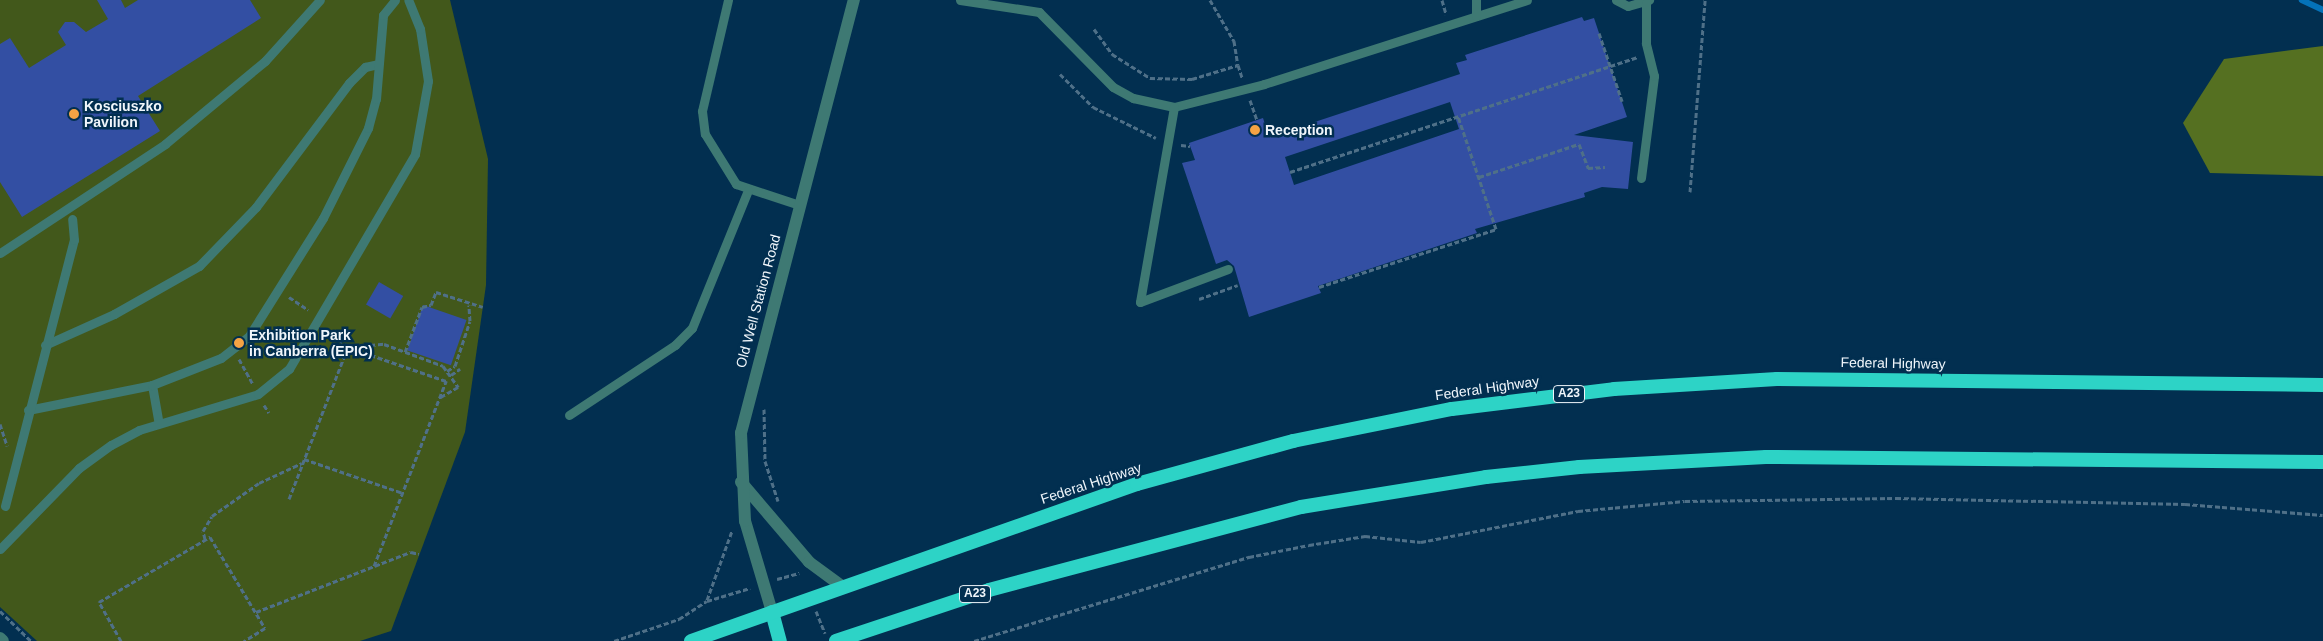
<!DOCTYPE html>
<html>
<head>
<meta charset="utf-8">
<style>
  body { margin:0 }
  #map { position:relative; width:2323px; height:641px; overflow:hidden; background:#022f50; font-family:Helvetica,sans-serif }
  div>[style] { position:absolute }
  .green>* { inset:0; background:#42581b }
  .forest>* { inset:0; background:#557021 }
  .stream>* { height:5.5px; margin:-2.75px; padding:0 2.75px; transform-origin:2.75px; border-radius:2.75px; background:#0472b9 }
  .building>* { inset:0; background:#334fa3; transform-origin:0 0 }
  .path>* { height:3px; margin-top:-1.5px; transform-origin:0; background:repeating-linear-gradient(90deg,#4f7088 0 5px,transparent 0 7.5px) }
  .service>* { height:9px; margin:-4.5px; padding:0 4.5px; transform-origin:4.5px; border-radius:4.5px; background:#3e7973 }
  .minor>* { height:12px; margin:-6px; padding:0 6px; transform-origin:6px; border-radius:6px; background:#3e7973 }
  .trunk>* { height:14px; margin:-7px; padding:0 7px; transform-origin:7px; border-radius:7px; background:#2dd3c6 }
  .dots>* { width:14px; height:14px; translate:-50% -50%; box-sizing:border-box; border:2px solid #022f50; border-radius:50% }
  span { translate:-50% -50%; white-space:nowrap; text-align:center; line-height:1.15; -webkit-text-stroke:5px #022f50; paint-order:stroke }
  .shield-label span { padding:1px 4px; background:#022f50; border:1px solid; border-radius:4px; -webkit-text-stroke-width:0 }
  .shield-label { font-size:12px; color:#f0f6fb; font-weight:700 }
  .poi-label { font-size:14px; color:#f0f6fb; font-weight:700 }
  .left { translate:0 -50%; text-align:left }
  .street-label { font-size:14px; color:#f0f6fb }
</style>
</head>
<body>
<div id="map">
  <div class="green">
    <div style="clip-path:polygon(0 0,450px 0,488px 159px,486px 285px,465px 432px,391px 631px,360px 641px,37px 641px,0 607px)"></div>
  </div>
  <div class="forest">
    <div style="clip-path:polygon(2323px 46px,2323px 176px,2210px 173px,2183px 123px,2224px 59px)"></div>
  </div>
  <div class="stream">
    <div style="left:2302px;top:0;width:23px;rotate:25deg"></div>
  </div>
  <div class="building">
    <div style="clip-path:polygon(97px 0,121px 0,125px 8px,138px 0,250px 0,261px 18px,138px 96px,160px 131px,22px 217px,0 182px,0 44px,10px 38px,29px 68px,66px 45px,58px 32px,65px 22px,74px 22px,86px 32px,108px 19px)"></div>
    <div style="clip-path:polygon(evenodd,1582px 17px,1584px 21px,1594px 18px,1627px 117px,1574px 135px,1633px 142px,1628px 189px,1602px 187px,1584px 193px,1585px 197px,1475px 229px,1477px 233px,1318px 286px,1321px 293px,1249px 317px,1234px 266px,1227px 260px,1216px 264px,1182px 163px,1195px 160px,1189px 143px,1263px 118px,1269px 137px,1460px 74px,1456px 63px,1467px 60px,1465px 55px,1582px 17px,1450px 102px,1459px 129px,1294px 185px,1285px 157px,1450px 102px)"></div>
    <div style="left:379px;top:282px;width:28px;height:26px;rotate:30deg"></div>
    <div style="left:423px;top:305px;width:46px;height:48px;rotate:19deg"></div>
  </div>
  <div class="path">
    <div style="left:1210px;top:0;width:48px;rotate:59.7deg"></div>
    <div style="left:1234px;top:41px;width:24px;rotate:81deg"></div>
    <div style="left:1442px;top:0;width:15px;rotate:74deg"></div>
    <div style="left:1094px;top:29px;width:31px;rotate:54deg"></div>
    <div style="left:1112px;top:54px;width:45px;rotate:32.3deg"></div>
    <div style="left:1150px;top:78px;width:42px;rotate:1.4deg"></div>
    <div style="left:1192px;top:79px;width:48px;rotate:-16.9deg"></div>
    <div style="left:1238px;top:65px;width:13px;rotate:72deg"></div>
    <div style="left:1599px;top:33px;width:72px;rotate:71.3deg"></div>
    <div style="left:1060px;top:74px;width:47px;rotate:45deg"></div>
    <div style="left:1093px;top:107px;width:70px;rotate:26.2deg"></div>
    <div style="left:1250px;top:100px;width:21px;rotate:71deg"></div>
    <div style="left:1181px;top:145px;width:9px;rotate:6deg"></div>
    <div style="left:1290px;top:172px;width:367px;rotate:-18.3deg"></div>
    <div style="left:1479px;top:177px;width:105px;rotate:-18.3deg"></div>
    <div style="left:1579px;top:144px;width:26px;rotate:69deg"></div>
    <div style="left:1588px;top:168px;width:17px;rotate:-3deg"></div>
    <div style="left:1690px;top:192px;width:193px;rotate:-85.5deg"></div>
    <div style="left:1319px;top:287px;width:186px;rotate:-18.1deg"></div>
    <div style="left:1496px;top:229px;width:119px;rotate:-108.6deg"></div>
    <div style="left:289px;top:297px;width:23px;rotate:34deg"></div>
    <div style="left:1199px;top:299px;width:41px;rotate:-19.7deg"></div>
    <div style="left:405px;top:352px;width:48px;rotate:-69.3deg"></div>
    <div style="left:422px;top:307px;width:9px;rotate:-13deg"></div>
    <div style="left:431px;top:305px;width:14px;rotate:-69deg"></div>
    <div style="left:436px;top:292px;width:49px;rotate:17.7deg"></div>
    <div style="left:239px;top:359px;width:29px;rotate:61deg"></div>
    <div style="left:447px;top:371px;width:9px;rotate:-32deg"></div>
    <div style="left:455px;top:366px;width:47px;rotate:-71.6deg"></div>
    <div style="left:470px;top:321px;width:16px;rotate:-94deg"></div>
    <div style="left:451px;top:375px;width:11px;rotate:-34deg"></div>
    <div style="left:264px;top:405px;width:9px;rotate:58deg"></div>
    <div style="left:764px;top:409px;width:52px;rotate:88.9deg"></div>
    <div style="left:765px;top:461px;width:42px;rotate:72deg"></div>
    <div style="left:0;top:424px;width:23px;rotate:72deg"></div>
    <div style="left:304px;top:459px;width:105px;rotate:19deg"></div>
    <div style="left:289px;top:499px;width:163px;rotate:-68.8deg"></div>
    <div style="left:348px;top:347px;width:28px;rotate:-139deg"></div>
    <div style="left:205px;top:539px;width:8px;rotate:-104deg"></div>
    <div style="left:203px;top:531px;width:17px;rotate:-59deg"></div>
    <div style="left:212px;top:516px;width:57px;rotate:-35.1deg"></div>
    <div style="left:259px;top:483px;width:47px;rotate:-24.9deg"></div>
    <div style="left:374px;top:566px;width:199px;rotate:-68.7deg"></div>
    <div style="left:446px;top:381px;width:104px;rotate:-160.9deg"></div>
    <div style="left:348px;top:347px;width:36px;rotate:-5deg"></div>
    <div style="left:384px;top:344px;width:63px;rotate:20.4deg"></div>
    <div style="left:443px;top:366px;width:26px;rotate:54deg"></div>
    <div style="left:458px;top:387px;width:22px;rotate:150deg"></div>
    <div style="left:777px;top:579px;width:23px;rotate:-15deg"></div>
    <div style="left:707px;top:600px;width:73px;rotate:-70.1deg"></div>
    <div style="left:0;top:611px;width:43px;rotate:44.1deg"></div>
    <div style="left:816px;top:611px;width:24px;rotate:68deg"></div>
    <div style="left:256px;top:612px;width:166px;rotate:-21.2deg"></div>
    <div style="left:411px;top:552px;width:8px;rotate:14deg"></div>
    <div style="left:121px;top:641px;width:45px;rotate:-119.4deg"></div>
    <div style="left:99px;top:602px;width:129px;rotate:-30.4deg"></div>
    <div style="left:210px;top:537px;width:106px;rotate:58.9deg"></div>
    <div style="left:265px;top:628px;width:25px;rotate:148deg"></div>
    <div style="left:614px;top:641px;width:69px;rotate:-18.7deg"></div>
    <div style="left:679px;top:619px;width:33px;rotate:-33deg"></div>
    <div style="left:707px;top:601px;width:45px;rotate:-16.8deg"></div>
    <div style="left:974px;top:641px;width:288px;rotate:-17deg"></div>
    <div style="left:1249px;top:557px;width:61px;rotate:-11.3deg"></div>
    <div style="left:1309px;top:545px;width:57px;rotate:-9.1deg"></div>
    <div style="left:1365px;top:536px;width:56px;rotate:6.1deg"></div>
    <div style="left:1421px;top:542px;width:160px;rotate:-11.2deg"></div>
    <div style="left:1578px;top:511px;width:107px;rotate:-5.3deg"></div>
    <div style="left:1685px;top:501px;width:211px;rotate:-0.8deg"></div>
    <div style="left:1896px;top:498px;width:289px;rotate:1.2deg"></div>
    <div style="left:2185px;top:504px;width:138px;rotate:4.6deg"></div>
  </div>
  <div class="service">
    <div style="left:728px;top:0;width:114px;rotate:103.2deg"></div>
    <div style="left:702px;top:111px;width:23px;rotate:83deg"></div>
    <div style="left:705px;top:134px;width:59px;rotate:58.2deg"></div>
    <div style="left:736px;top:184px;width:66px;rotate:18.4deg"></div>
    <div style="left:960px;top:0;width:80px;rotate:8.6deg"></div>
    <div style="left:1039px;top:12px;width:105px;rotate:45.4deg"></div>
    <div style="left:1113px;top:87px;width:23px;rotate:29deg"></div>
    <div style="left:1133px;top:98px;width:42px;rotate:12.4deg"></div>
    <div style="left:1174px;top:107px;width:93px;rotate:-14.3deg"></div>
    <div style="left:1264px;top:84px;width:276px;rotate:-17.7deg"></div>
    <div style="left:1476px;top:0;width:16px;rotate:90deg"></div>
    <div style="left:1616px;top:0;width:13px;rotate:27deg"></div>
    <div style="left:1628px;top:6px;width:22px;rotate:-16deg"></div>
    <div style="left:1174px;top:107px;width:198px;rotate:99.9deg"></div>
    <div style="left:1140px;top:302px;width:94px;rotate:-20.6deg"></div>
    <div style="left:1641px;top:178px;width:103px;rotate:-82.7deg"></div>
    <div style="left:1654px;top:76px;width:34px;rotate:-104deg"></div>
    <div style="left:1646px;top:43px;width:40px;rotate:-90deg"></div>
    <div style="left:0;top:253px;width:198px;rotate:-33.4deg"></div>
    <div style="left:165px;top:144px;width:130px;rotate:-39.7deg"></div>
    <div style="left:265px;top:61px;width:82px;rotate:-48deg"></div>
    <div style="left:45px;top:345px;width:76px;rotate:-24.2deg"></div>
    <div style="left:114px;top:314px;width:98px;rotate:-29.5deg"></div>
    <div style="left:199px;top:266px;width:82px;rotate:-46deg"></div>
    <div style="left:256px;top:207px;width:155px;rotate:-53.1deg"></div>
    <div style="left:349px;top:83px;width:23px;rotate:-45deg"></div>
    <div style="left:365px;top:67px;width:13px;rotate:-13deg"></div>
    <div style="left:152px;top:385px;width:39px;rotate:80deg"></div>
    <div style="left:28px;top:410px;width:126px;rotate:-11.4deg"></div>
    <div style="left:152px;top:385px;width:74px;rotate:-21.4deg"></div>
    <div style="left:221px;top:358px;width:36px;rotate:-38deg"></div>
    <div style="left:249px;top:336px;width:139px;rotate:-57.9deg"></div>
    <div style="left:323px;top:218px;width:101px;rotate:-63.4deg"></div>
    <div style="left:368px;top:128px;width:30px;rotate:-75deg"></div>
    <div style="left:376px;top:99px;width:84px;rotate:-85.2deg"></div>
    <div style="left:383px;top:15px;width:19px;rotate:-51deg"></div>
    <div style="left:569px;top:415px;width:127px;rotate:-33.4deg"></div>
    <div style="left:675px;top:345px;width:24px;rotate:-45deg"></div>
    <div style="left:692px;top:328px;width:149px;rotate:-67.9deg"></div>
    <div style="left:5px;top:506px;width:275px;rotate:-75.5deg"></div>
    <div style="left:74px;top:240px;width:21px;rotate:-95deg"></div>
    <div style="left:0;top:549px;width:113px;rotate:-45.7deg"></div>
    <div style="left:79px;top:468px;width:39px;rotate:-36deg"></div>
    <div style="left:111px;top:445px;width:32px;rotate:-28deg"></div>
    <div style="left:139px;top:430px;width:124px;rotate:-16.8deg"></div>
    <div style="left:258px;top:394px;width:40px;rotate:-39deg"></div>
    <div style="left:289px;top:369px;width:249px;rotate:-59.6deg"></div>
    <div style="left:415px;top:154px;width:74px;rotate:-79.9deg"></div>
    <div style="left:428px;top:81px;width:53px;rotate:-98.7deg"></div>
    <div style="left:420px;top:29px;width:31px;rotate:-112deg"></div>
  </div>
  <div class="minor">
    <div style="left:741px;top:482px;width:105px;rotate:49.6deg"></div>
    <div style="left:809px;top:562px;width:42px;rotate:36.3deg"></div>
    <div style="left:772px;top:612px;width:95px;rotate:-106.5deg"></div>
    <div style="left:745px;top:521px;width:88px;rotate:-92.6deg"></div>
    <div style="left:741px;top:433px;width:448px;rotate:-75.4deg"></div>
    <div style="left:0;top:638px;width:4px;rotate:45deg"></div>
  </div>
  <div class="trunk">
    <div style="left:772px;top:612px;width:30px;rotate:75deg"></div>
    <div style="left:691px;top:641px;width:473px;rotate:-19.4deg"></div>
    <div style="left:1137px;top:484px;width:162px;rotate:-15.4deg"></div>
    <div style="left:1293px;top:441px;width:162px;rotate:-11.4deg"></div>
    <div style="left:1452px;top:409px;width:163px;rotate:-7deg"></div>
    <div style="left:1614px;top:389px;width:163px;rotate:-3.5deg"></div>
    <div style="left:1777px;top:379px;width:546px;rotate:0.63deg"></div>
    <div style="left:836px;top:641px;width:161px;rotate:-18.4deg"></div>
    <div style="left:989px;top:590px;width:323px;rotate:-14.9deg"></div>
    <div style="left:1301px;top:507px;width:187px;rotate:-9.2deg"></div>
    <div style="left:1486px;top:477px;width:94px;rotate:-6.1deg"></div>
    <div style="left:1579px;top:467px;width:187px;rotate:-3.1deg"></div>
    <div style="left:1766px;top:457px;width:557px;rotate:0.51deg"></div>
  </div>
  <div class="dots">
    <div style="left:74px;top:114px;background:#f4a344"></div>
    <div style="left:1255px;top:130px;background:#f4a344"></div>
    <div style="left:239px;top:343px;background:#f4a344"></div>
  </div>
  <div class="shield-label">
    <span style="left:1569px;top:394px">A23</span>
    <span style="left:975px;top:594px">A23</span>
  </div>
  <div class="poi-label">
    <span class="left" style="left:84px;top:114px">Kosciuszko<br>Pavilion</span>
    <span class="left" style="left:1265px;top:130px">Reception</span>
    <span class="left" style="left:249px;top:343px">Exhibition Park<br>in Canberra (EPIC)</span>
  </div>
  <div class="street-label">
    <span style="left:758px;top:301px;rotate:-75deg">Old Well Station Road</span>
    <span style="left:1893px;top:363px;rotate:1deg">Federal Highway</span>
    <span style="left:1487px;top:388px;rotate:-8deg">Federal Highway</span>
    <span style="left:1091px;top:483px;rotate:-18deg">Federal Highway</span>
  </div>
</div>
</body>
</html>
